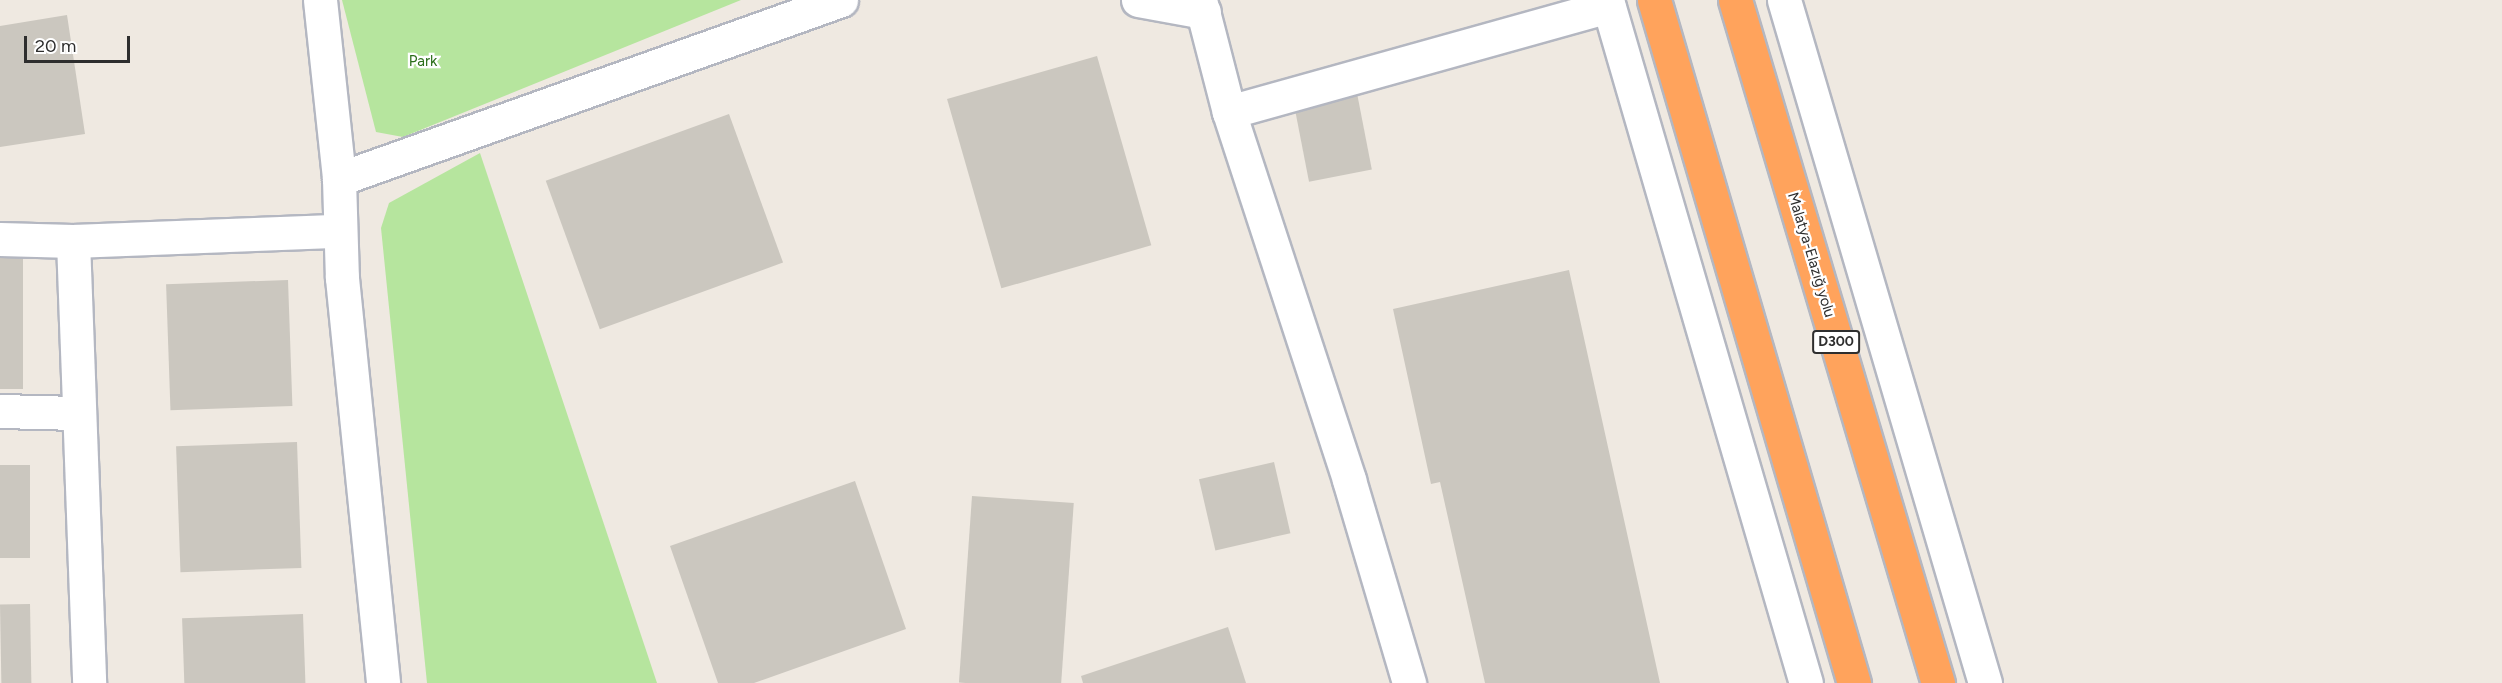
<!DOCTYPE html>
<html>
<head>
<meta charset="utf-8">
<style>
  body { margin:0 }
  #map { position:relative; width:2502px; height:683px; overflow:hidden; background:#efe9e1; font-family:Figtree,sans-serif }
  div>[style] { position:absolute }
  .green>* { inset:0; background:#b6e59e }
  .building>* { inset:0; background:#cbc7bf; transform-origin:0 0 }
  .roads { filter:drop-shadow(2px 0 #b4b7c1) drop-shadow(-2px 0 #b4b7c1) drop-shadow(0 2px #b4b7c1) drop-shadow(0 -2px #b4b7c1) }
  .street>* { height:33px; margin:-16.5px; padding:0 16.5px; transform-origin:16.5px; border-radius:16.5px; background:#fff }
  .secondary>* { height:33px; margin:-16.5px; padding:0 16.5px; transform-origin:16.5px; border-radius:16.5px; background:#fff }
  .highway>* { height:33px; margin:-16.5px; padding:0 16.5px; transform-origin:16.5px; border-radius:16.5px; background:#ffa35c }
  span { translate:-50% -50%; white-space:nowrap; text-align:center; line-height:1.15; -webkit-text-stroke:4.5px #fff; paint-order:stroke }
  .shield-label span { padding:2px 4px; background:#fff; border:2px solid; border-radius:4px; -webkit-text-stroke-width:0 }
  .shield-label { font-size:14px; color:#2e2e2e; font-weight:700 }
  .park-label { font-size:15px; color:#2c6e1b }
  .street-label { font-size:15px; color:#2e2e2e }
  .scale { position:absolute; left:24px; top:36px; width:106px; height:27px; box-sizing:border-box; border:3px solid #2e2e2e; border-top:0; padding-left:8px; font-size:18px; line-height:21px; white-space:nowrap; color:#2e2e2e; -webkit-text-stroke:4px #fff; paint-order:stroke }
</style>
</head>
<body>
<div id="map">
  <div class="green">
    <div style="clip-path:polygon(342px 0,741px 0,403px 137px,376px 132px)"></div>
    <div style="clip-path:polygon(480px 153px,657px 683px,427px 683px,381px 228px,389px 203px)"></div>
  </div>
  <div class="building">
    <div style="clip-path:polygon(67px 15px,85px 134px,0 147px,0 26px)"></div>
    <div style="left:1097px;top:56px;width:197px;height:156px;rotate:74deg"></div>
    <div style="left:1356px;top:88px;width:83px;height:64px;rotate:79deg"></div>
    <div style="left:729px;top:114px;width:158px;height:195px;rotate:70deg"></div>
    <div style="left:0;top:247px;width:23px;height:142px"></div>
    <div style="clip-path:polygon(1569px 270px,1660px 683px,1485px 683px,1440px 482px,1431px 484px,1393px 309px)"></div>
    <div style="left:288px;top:280px;width:126px;height:122px;rotate:88deg"></div>
    <div style="left:297px;top:442px;width:126px;height:121px;rotate:88deg"></div>
    <div style="left:1274px;top:462px;width:73px;height:77px;rotate:77deg"></div>
    <div style="left:30px;top:465px;width:93px;height:30px;rotate:90deg"></div>
    <div style="clip-path:polygon(855px 481px,906px 629px,754px 683px,718px 683px,670px 546px)"></div>
    <div style="left:972px;top:496px;width:102px;height:187px;rotate:4deg"></div>
    <div style="left:30px;top:604px;width:79px;height:30px;rotate:89deg"></div>
    <div style="left:303px;top:614px;width:69px;height:121px;rotate:88deg"></div>
    <div style="clip-path:polygon(1228px 627px,1246px 683px,1083px 683px,1081px 676px)"></div>
  </div>
  <div class="roads">
    <div class="street">
      <div style="left:320px;top:0;width:180px;rotate:83.9deg"></div>
      <div style="left:339px;top:179px;width:99px;rotate:88.3deg"></div>
      <div style="left:342px;top:278px;width:407px;rotate:84.2deg"></div>
      <div style="left:1138px;top:0;width:67px;rotate:10.3deg"></div>
      <div style="left:1200px;top:0;width:116px;rotate:75.5deg"></div>
      <div style="left:1229px;top:112px;width:387px;rotate:71.9deg"></div>
      <div style="left:1349px;top:480px;width:212px;rotate:73.5deg"></div>
      <div style="left:1229px;top:112px;width:394px;rotate:-15.6deg"></div>
      <div style="left:339px;top:179px;width:533px;rotate:-19.62deg"></div>
      <div style="left:0;top:239px;width:73px;rotate:1.6deg"></div>
      <div style="left:73px;top:241px;width:266px;rotate:-2.2deg"></div>
      <div style="left:73px;top:241px;width:442px;rotate:87.9deg"></div>
      <div style="left:0;top:411px;width:78px;rotate:1.5deg"></div>
    </div>
    <div class="secondary">
      <div style="left:1607px;top:0;width:711px;rotate:73.76deg"></div>
      <div style="left:1784px;top:0;width:712px;rotate:73.6deg"></div>
    </div>
    <div class="highway">
      <div style="left:1654px;top:0;width:712px;rotate:73.68deg"></div>
      <div style="left:1735px;top:0;width:713px;rotate:73.45deg"></div>
    </div>
  </div>
  <div class="shield-label">
    <span style="left:1836px;top:342px">D300</span>
  </div>
  <div class="park-label">
    <span style="left:423px;top:62px">Park</span>
  </div>
  <div class="street-label">
    <span style="left:1811px;top:255px;rotate:73deg">Malatya-Elazığ yolu</span>
  </div>
  <div class="scale">20 m</div>
</div>
</body>
</html>
